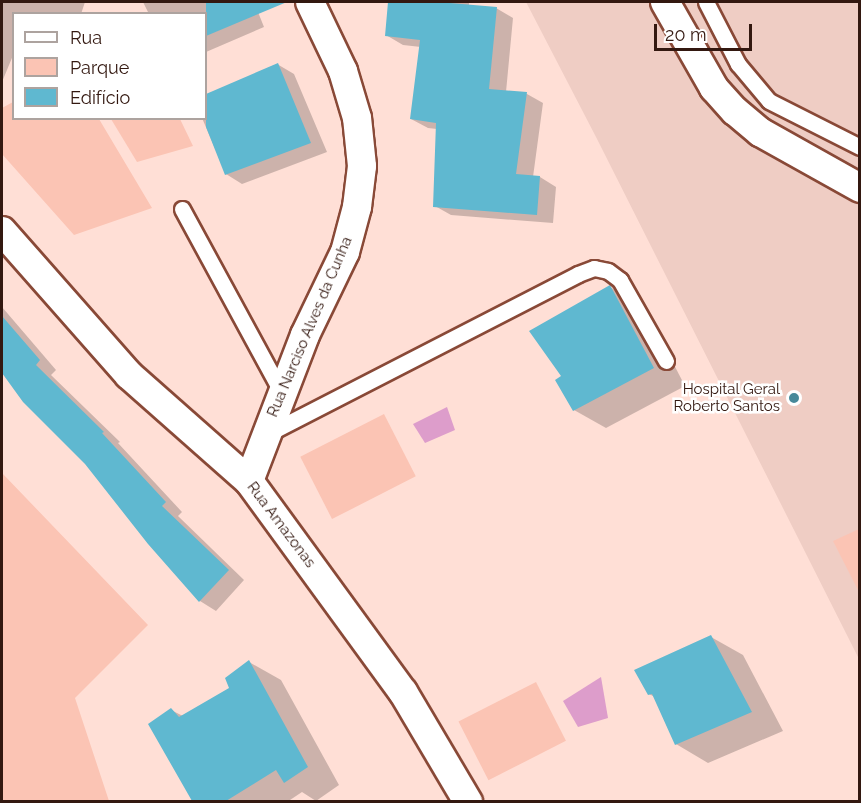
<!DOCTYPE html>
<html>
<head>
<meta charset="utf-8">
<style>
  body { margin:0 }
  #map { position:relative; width:861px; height:803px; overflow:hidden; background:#ffdfd6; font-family:Raleway,sans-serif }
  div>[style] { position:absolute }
  .built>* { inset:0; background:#efcdc4 }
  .green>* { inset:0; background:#fbc4b4; transform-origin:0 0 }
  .water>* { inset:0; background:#dd9dcb }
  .shadow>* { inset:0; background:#0003 }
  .building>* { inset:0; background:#5fb8d0 }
  .roads { filter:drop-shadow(2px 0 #894937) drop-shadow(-2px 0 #894937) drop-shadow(0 2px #894937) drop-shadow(0 -2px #894937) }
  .lane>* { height:15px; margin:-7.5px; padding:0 7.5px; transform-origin:7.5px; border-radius:7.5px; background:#fff }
  .street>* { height:28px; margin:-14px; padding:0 14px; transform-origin:14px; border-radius:14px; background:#fff }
  .dots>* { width:16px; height:16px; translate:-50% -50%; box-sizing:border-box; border:3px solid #fff; border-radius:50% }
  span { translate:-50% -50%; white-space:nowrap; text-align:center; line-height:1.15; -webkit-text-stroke:5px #fff; paint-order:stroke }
  .street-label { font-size:15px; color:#331810 }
  .poi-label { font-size:15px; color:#331810 }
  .right { translate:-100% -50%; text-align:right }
  .frame { position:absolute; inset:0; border:3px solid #331810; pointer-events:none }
  .legend { position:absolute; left:12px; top:12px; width:195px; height:108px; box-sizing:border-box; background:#fff; border:2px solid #ada39f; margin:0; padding:8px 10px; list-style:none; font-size:18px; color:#331810 }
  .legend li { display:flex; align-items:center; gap:12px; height:30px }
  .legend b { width:30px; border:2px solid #ada39f }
  .scale { position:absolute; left:654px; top:24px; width:98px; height:27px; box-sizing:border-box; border:3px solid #331810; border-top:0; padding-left:8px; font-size:18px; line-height:21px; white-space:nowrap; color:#331810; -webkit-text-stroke:4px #fff; paint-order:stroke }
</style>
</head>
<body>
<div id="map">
  <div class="built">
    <div style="clip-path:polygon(526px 2px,859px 2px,859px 659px,596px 137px)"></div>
  </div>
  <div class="green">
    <div style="clip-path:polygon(13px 102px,14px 118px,99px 119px,152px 208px,74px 235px,2px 154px,2px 108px)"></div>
    <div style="clip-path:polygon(111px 119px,180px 119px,193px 146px,137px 162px)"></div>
    <div style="left:384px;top:414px;width:70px;height:94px;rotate:63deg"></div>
    <div style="clip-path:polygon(2px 473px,148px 625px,75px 698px,109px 801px,2px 801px)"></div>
    <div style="clip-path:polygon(859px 529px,859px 592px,833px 541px)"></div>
    <div style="left:536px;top:682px;width:66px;height:87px;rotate:63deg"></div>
  </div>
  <div class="water">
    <div style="clip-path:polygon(447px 407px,455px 430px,425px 443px,413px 424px)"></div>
    <div style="clip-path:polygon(601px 677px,608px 718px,578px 727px,563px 701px)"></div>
  </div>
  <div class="shadow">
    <div style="clip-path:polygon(2px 2px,85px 2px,81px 14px,14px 14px,14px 53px,2px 82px)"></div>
    <div style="clip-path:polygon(143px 2px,254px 2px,264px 27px,206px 52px,206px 14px,149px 14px)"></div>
    <div style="clip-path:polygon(389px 2px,469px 2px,469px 6px,496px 8px,513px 18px,506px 92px,527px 94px,543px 103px,533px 177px,540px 177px,556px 187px,553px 223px,451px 215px,435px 206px,437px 129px,428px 128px,411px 119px,421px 47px,403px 45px,386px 35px)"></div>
    <div style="clip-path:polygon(277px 64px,294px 74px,327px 152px,242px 184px,226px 174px,202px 118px,206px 118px,206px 96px)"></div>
    <div style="clip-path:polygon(610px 287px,643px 305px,685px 386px,606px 428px,574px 410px,564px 377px)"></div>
    <div style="clip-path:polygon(2px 307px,56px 370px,51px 375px,120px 442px,118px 443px,182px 512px,178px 516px,244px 580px,216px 611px,200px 601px,86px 463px,24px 401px,2px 372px)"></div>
    <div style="clip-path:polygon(711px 637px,743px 655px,783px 731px,708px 763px,676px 744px,655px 697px,649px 694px)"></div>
    <div style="clip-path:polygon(249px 662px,281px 680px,339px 785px,316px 801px,302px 792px,287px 802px,194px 802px,150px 724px,171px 710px,183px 716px,231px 689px)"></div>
  </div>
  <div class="building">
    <div style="clip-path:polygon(206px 2px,287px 2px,206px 36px)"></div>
    <div style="clip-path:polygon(388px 2px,438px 2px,497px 7px,489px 89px,527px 92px,516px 174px,540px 176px,537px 215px,433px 207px,436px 123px,410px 119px,420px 40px,385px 36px)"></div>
    <div style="clip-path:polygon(278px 63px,311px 143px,225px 175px,206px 127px,206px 94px)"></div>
    <div style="clip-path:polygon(610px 285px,654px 368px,573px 411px,555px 380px,561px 376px,529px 331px)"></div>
    <div style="clip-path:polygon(2px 316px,40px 360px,36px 365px,104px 432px,102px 433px,166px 502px,162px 506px,229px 570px,199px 602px,148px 544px,85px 464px,23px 402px,2px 373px)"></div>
    <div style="clip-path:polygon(711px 635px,752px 712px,675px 745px,652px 694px,648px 695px,634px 670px)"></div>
    <div style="clip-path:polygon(249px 660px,308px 767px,284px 783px,276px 770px,226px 801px,192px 801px,148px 724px,171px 708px,179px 717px,229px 688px,225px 678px)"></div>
  </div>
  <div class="roads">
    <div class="lane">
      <div style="left:706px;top:2px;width:70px;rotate:62.7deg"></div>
      <div style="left:738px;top:64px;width:48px;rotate:50deg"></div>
      <div style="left:769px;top:101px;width:102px;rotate:26.8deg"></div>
      <div style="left:182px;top:209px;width:209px;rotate:61.5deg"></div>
      <div style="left:267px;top:434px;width:350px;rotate:-27.2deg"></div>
      <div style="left:578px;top:274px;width:17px;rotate:-21deg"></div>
      <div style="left:594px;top:268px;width:14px;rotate:12deg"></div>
      <div style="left:608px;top:271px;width:15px;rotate:37deg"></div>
      <div style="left:620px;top:280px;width:93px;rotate:60.4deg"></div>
    </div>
    <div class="street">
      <div style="left:665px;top:2px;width:99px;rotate:60.3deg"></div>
      <div style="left:714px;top:88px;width:31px;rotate:48deg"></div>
      <div style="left:735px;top:111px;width:33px;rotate:40deg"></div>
      <div style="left:760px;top:132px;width:115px;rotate:29.2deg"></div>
      <div style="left:2px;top:231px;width:192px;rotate:48.6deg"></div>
      <div style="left:129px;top:375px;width:160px;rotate:41.5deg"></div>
      <div style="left:249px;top:481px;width:261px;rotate:53.9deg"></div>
      <div style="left:403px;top:692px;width:128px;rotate:59.4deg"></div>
      <div style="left:249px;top:481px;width:156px;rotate:-69deg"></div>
      <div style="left:305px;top:335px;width:92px;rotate:-64.3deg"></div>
      <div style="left:345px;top:252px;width:47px;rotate:-75.1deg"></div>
      <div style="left:357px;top:207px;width:41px;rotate:-83deg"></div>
      <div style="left:362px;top:166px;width:48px;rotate:-95.9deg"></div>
      <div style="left:357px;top:118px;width:49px;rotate:-106.6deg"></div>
      <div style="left:343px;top:71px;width:76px;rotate:-115.6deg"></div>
    </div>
  </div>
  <div class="dots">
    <div style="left:794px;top:398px;background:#47899a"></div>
  </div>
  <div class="street-label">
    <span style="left:310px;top:327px;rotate:-67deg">Rua Narciso Alves da Cunha</span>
    <span style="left:281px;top:525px;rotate:53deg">Rua Amazonas</span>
  </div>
  <div class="poi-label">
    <span class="right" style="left:780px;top:398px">Hospital Geral<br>Roberto Santos</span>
  </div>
  <div class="frame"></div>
  <ul class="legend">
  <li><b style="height:8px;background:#fff"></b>Rua</li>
  <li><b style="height:16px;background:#fbc4b4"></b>Parque</li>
  <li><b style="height:16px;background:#5fb8d0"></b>Edifício</li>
  </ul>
  <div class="scale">20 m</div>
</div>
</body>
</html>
